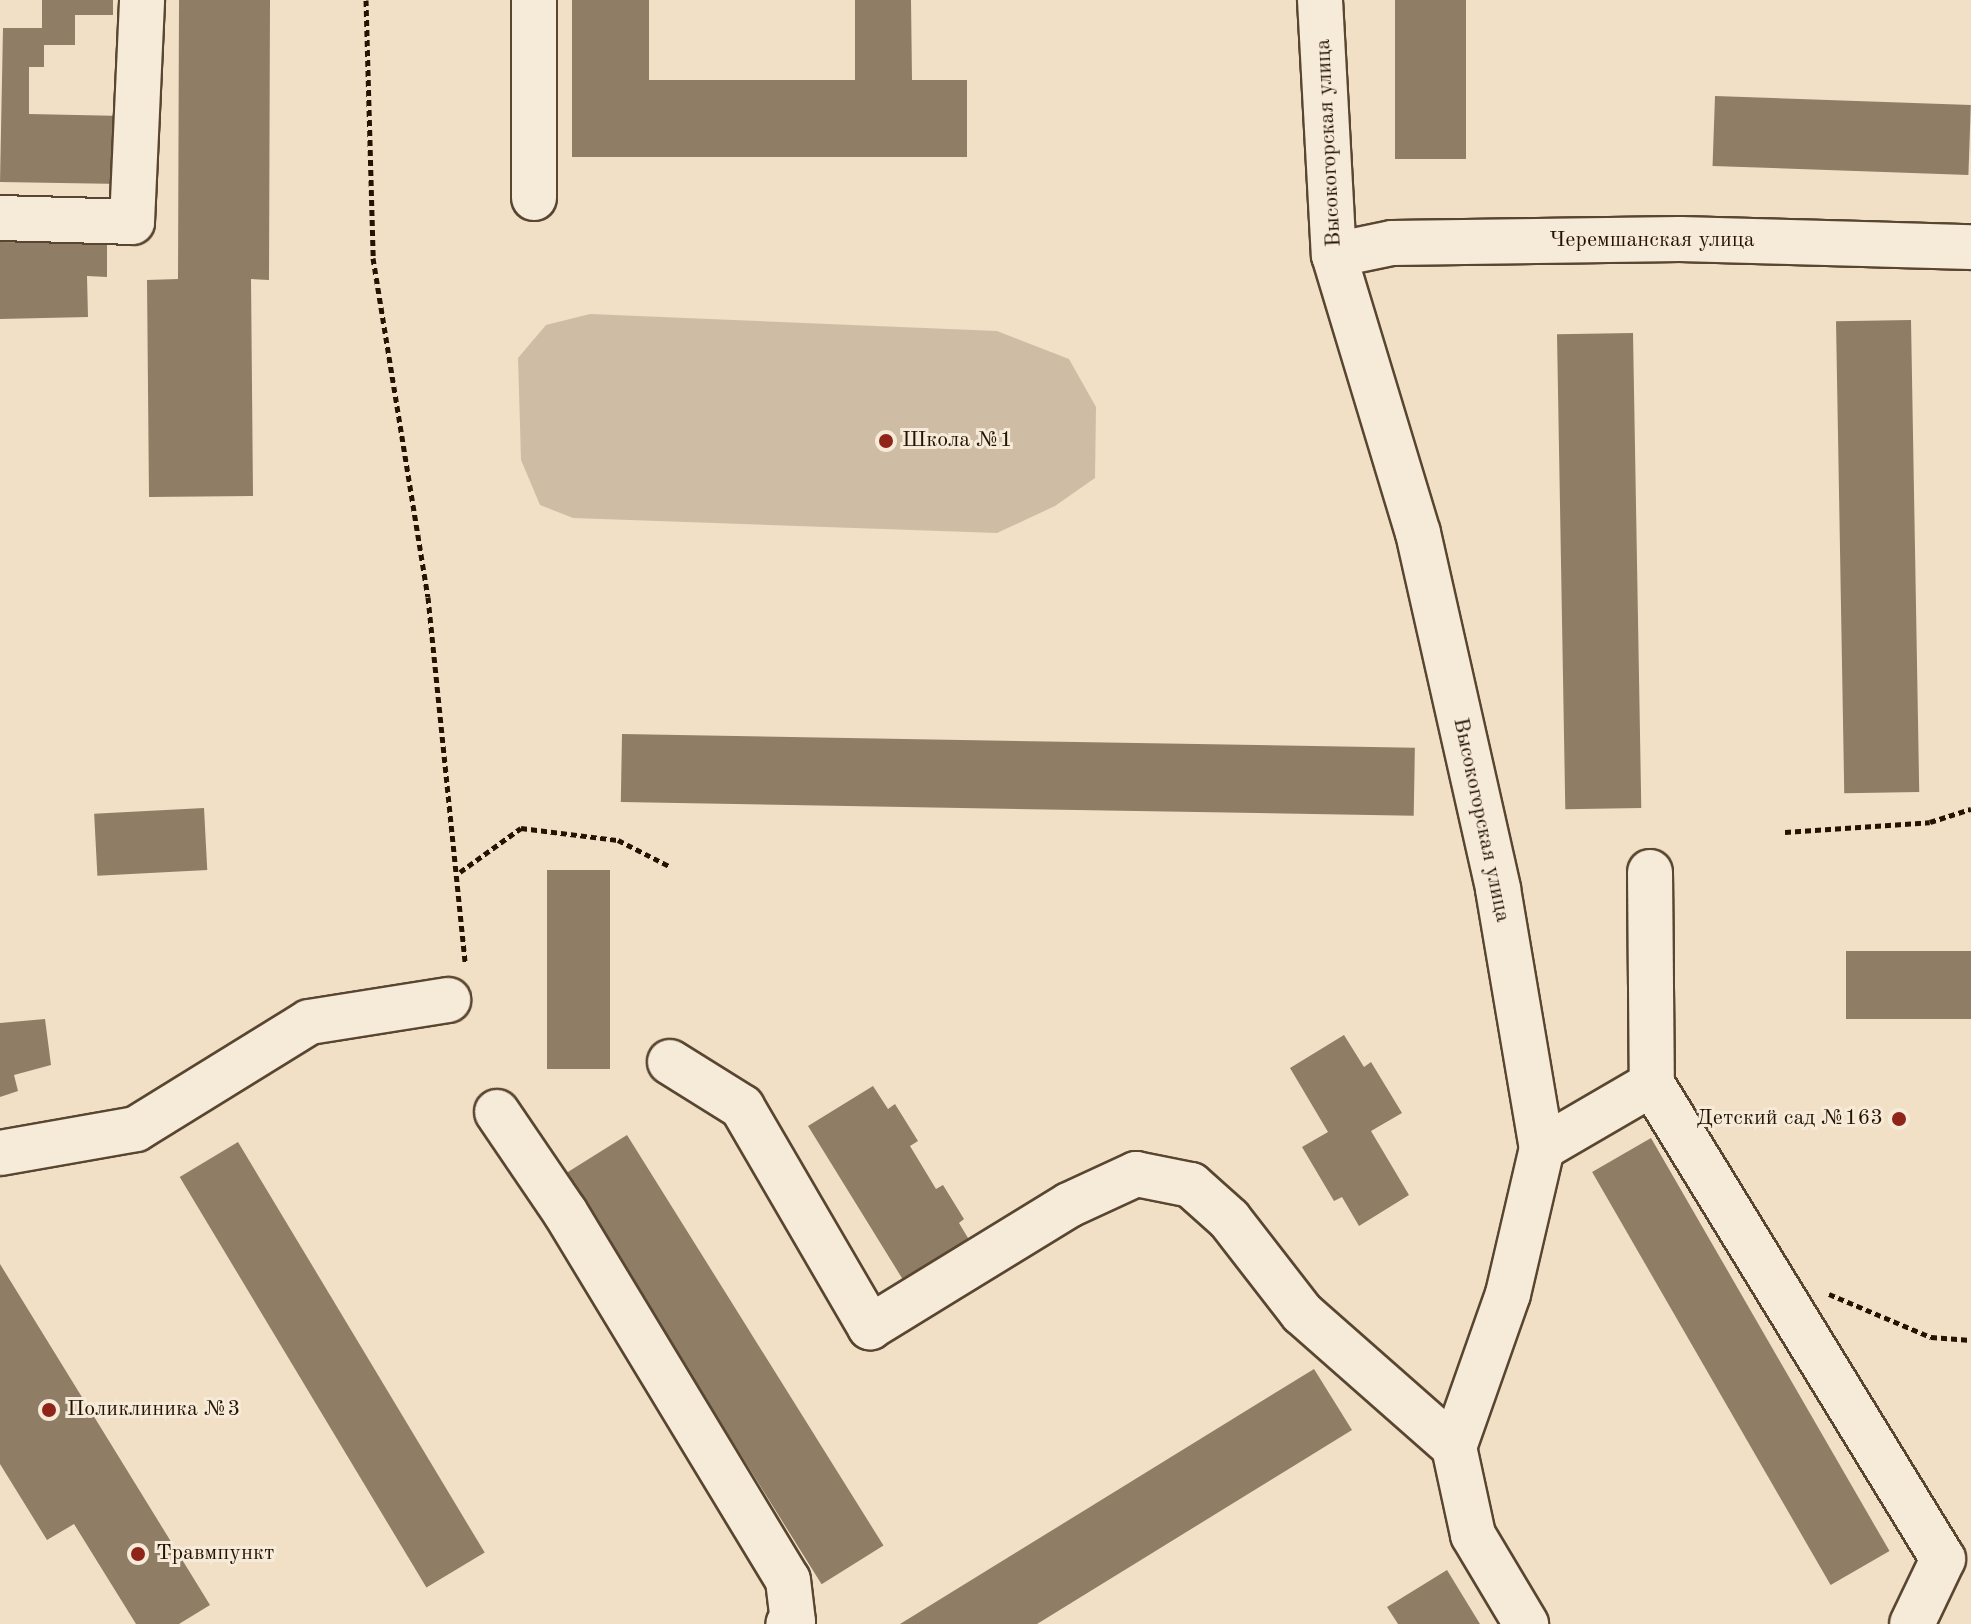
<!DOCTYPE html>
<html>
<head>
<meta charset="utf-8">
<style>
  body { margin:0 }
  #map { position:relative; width:1971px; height:1624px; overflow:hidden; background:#f1e0c5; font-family:"Old Standard TT",serif }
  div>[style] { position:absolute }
  .green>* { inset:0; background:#cebda4 }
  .building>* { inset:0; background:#907d66; transform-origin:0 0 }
  .path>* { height:5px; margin-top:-2.5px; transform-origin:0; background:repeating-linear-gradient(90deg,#261200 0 6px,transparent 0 10px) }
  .roads { filter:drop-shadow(2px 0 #594631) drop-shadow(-2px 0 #594631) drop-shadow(0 2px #594631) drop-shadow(0 -2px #594631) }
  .minor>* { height:44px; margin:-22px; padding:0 22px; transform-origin:22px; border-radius:22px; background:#f6ebd9 }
  .dots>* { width:22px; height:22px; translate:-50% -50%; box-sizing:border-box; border:4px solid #f6ebd9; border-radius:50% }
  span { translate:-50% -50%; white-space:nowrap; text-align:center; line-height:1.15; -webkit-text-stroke:6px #f6ebd9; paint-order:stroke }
  .street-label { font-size:22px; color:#261200 }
  .poi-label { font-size:22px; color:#261200 }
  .left { translate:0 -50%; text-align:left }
  .right { translate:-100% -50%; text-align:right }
</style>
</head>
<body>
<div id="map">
  <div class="green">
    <div style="clip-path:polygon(590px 314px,997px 331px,1069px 359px,1096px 407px,1095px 478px,1055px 506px,997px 533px,573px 518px,540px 505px,521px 460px,518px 358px,546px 325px)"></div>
  </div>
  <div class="building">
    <div style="clip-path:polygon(42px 0,113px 0,113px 15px,75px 15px,75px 45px,44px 45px,44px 67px,29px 67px,29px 114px,124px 116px,122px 184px,0 182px,3px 28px,42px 28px)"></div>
    <div style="clip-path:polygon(179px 0,270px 0,269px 280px,251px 279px,253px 496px,149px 497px,147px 280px,178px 279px)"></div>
    <div style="clip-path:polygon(572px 0,649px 0,649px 80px,855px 80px,855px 0,911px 0,912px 80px,967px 80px,967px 157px,572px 157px)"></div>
    <div style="left:1395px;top:0;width:71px;height:159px"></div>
    <div style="left:1715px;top:96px;width:256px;height:70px;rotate:2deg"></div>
    <div style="clip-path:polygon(0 242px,107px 243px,107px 277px,87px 276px,88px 317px,0 319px)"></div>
    <div style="left:1911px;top:320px;width:472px;height:75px;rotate:89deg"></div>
    <div style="left:1633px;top:333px;width:475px;height:76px;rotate:89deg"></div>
    <div style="left:622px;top:734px;width:793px;height:68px;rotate:1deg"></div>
    <div style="left:204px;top:808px;width:62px;height:110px;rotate:87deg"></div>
    <div style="left:547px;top:870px;width:63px;height:199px"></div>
    <div style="left:1971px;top:951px;width:68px;height:125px;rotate:90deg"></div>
    <div style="clip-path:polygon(45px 1019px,51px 1065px,14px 1075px,18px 1091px,0 1097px,0 1023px)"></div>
    <div style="clip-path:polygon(1344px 1035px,1364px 1067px,1371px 1062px,1402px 1113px,1371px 1131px,1409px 1195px,1359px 1226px,1342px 1197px,1334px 1201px,1302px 1147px,1328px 1132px,1290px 1068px)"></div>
    <div style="clip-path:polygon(873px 1086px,888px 1109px,895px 1104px,918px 1141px,910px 1146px,936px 1189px,943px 1185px,964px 1219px,959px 1223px,971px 1243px,905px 1283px,808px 1126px)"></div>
    <div style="left:627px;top:1135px;width:484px;height:73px;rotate:58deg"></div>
    <div style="left:1651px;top:1138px;width:477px;height:68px;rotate:60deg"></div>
    <div style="left:238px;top:1142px;width:479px;height:68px;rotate:59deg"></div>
    <div style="clip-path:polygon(0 1264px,210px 1605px,179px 1624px,136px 1624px,74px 1524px,47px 1540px,0 1464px)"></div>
    <div style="clip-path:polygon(1314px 1369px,1352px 1430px,1037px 1624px,900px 1624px)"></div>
    <div style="clip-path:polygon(1447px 1570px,1480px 1624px,1398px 1624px,1387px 1607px)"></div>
  </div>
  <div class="path">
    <div style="left:366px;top:0;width:258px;rotate:88.4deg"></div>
    <div style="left:373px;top:258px;width:343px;rotate:80.8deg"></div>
    <div style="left:428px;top:597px;width:368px;rotate:84.2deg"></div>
    <div style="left:1785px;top:832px;width:145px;rotate:-3.9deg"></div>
    <div style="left:1930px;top:822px;width:43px;rotate:-17.6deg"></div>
    <div style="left:460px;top:872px;width:75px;rotate:-35.8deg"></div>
    <div style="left:521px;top:828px;width:98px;rotate:7.1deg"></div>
    <div style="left:618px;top:840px;width:57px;rotate:27deg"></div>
    <div style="left:1829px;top:1294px;width:111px;rotate:22.9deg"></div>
    <div style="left:1931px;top:1337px;width:40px;rotate:4.3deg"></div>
  </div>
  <div class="roads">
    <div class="minor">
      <div style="left:534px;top:0;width:198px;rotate:90deg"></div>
      <div style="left:1320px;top:0;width:255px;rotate:86.9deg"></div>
      <div style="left:1334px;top:255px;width:290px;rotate:73.2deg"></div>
      <div style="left:1418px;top:533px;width:365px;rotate:77.3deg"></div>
      <div style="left:1498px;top:889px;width:263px;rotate:80.4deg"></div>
      <div style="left:1542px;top:1148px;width:150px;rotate:103.1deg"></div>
      <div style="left:1508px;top:1294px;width:162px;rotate:109.4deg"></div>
      <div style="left:1454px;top:1447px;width:90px;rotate:77.8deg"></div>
      <div style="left:1473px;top:1535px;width:104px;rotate:59.2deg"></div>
      <div style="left:0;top:218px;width:132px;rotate:1.7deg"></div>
      <div style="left:132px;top:222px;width:222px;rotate:-87.4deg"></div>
      <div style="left:1334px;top:255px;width:59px;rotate:-11.7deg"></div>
      <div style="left:1392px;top:243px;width:288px;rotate:-0.8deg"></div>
      <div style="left:1680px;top:239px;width:291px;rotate:1.6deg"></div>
      <div style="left:1650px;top:872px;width:212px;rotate:89.5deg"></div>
      <div style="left:670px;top:1062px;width:85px;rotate:32deg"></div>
      <div style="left:742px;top:1107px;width:255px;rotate:59.8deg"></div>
      <div style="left:870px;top:1327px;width:233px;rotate:-31.5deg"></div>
      <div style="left:1069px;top:1205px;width:74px;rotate:-24.8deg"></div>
      <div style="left:1136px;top:1174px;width:56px;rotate:11.3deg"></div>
      <div style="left:1191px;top:1185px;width:51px;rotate:41.8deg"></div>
      <div style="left:1229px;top:1219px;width:119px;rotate:52.2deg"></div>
      <div style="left:1302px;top:1313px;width:203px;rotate:41.4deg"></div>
      <div style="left:497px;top:1112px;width:121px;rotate:55.8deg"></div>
      <div style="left:565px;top:1212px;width:430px;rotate:58.8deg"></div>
      <div style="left:788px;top:1580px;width:42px;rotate:83.2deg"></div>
      <div style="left:793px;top:1622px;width:5px;rotate:158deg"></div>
      <div style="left:1542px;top:1148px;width:127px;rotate:-30.2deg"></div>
      <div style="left:1652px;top:1084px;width:557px;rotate:58.51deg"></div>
      <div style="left:1943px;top:1559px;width:72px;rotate:115.5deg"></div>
      <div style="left:0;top:1153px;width:138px;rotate:-10deg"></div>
      <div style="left:136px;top:1129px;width:203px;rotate:-31.7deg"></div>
      <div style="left:309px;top:1022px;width:141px;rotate:-9deg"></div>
    </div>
  </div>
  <div class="dots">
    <div style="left:886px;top:441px;background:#8f2418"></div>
    <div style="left:1899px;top:1119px;background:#8f2418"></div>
    <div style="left:49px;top:1410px;background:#8f2418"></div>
    <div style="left:138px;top:1554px;background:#8f2418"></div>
  </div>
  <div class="street-label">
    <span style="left:1329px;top:143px;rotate:-93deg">Высокогорская улица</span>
    <span style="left:1652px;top:241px">Черемшанская улица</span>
    <span style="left:1481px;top:820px;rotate:78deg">Высокогорская улица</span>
  </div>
  <div class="poi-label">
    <span class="left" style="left:902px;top:441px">Школа №1</span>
    <span class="right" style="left:1883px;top:1119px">Детский сад №163</span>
    <span class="left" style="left:67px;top:1410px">Поликлиника №3</span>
    <span class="left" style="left:156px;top:1554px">Травмпункт</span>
  </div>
</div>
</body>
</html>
